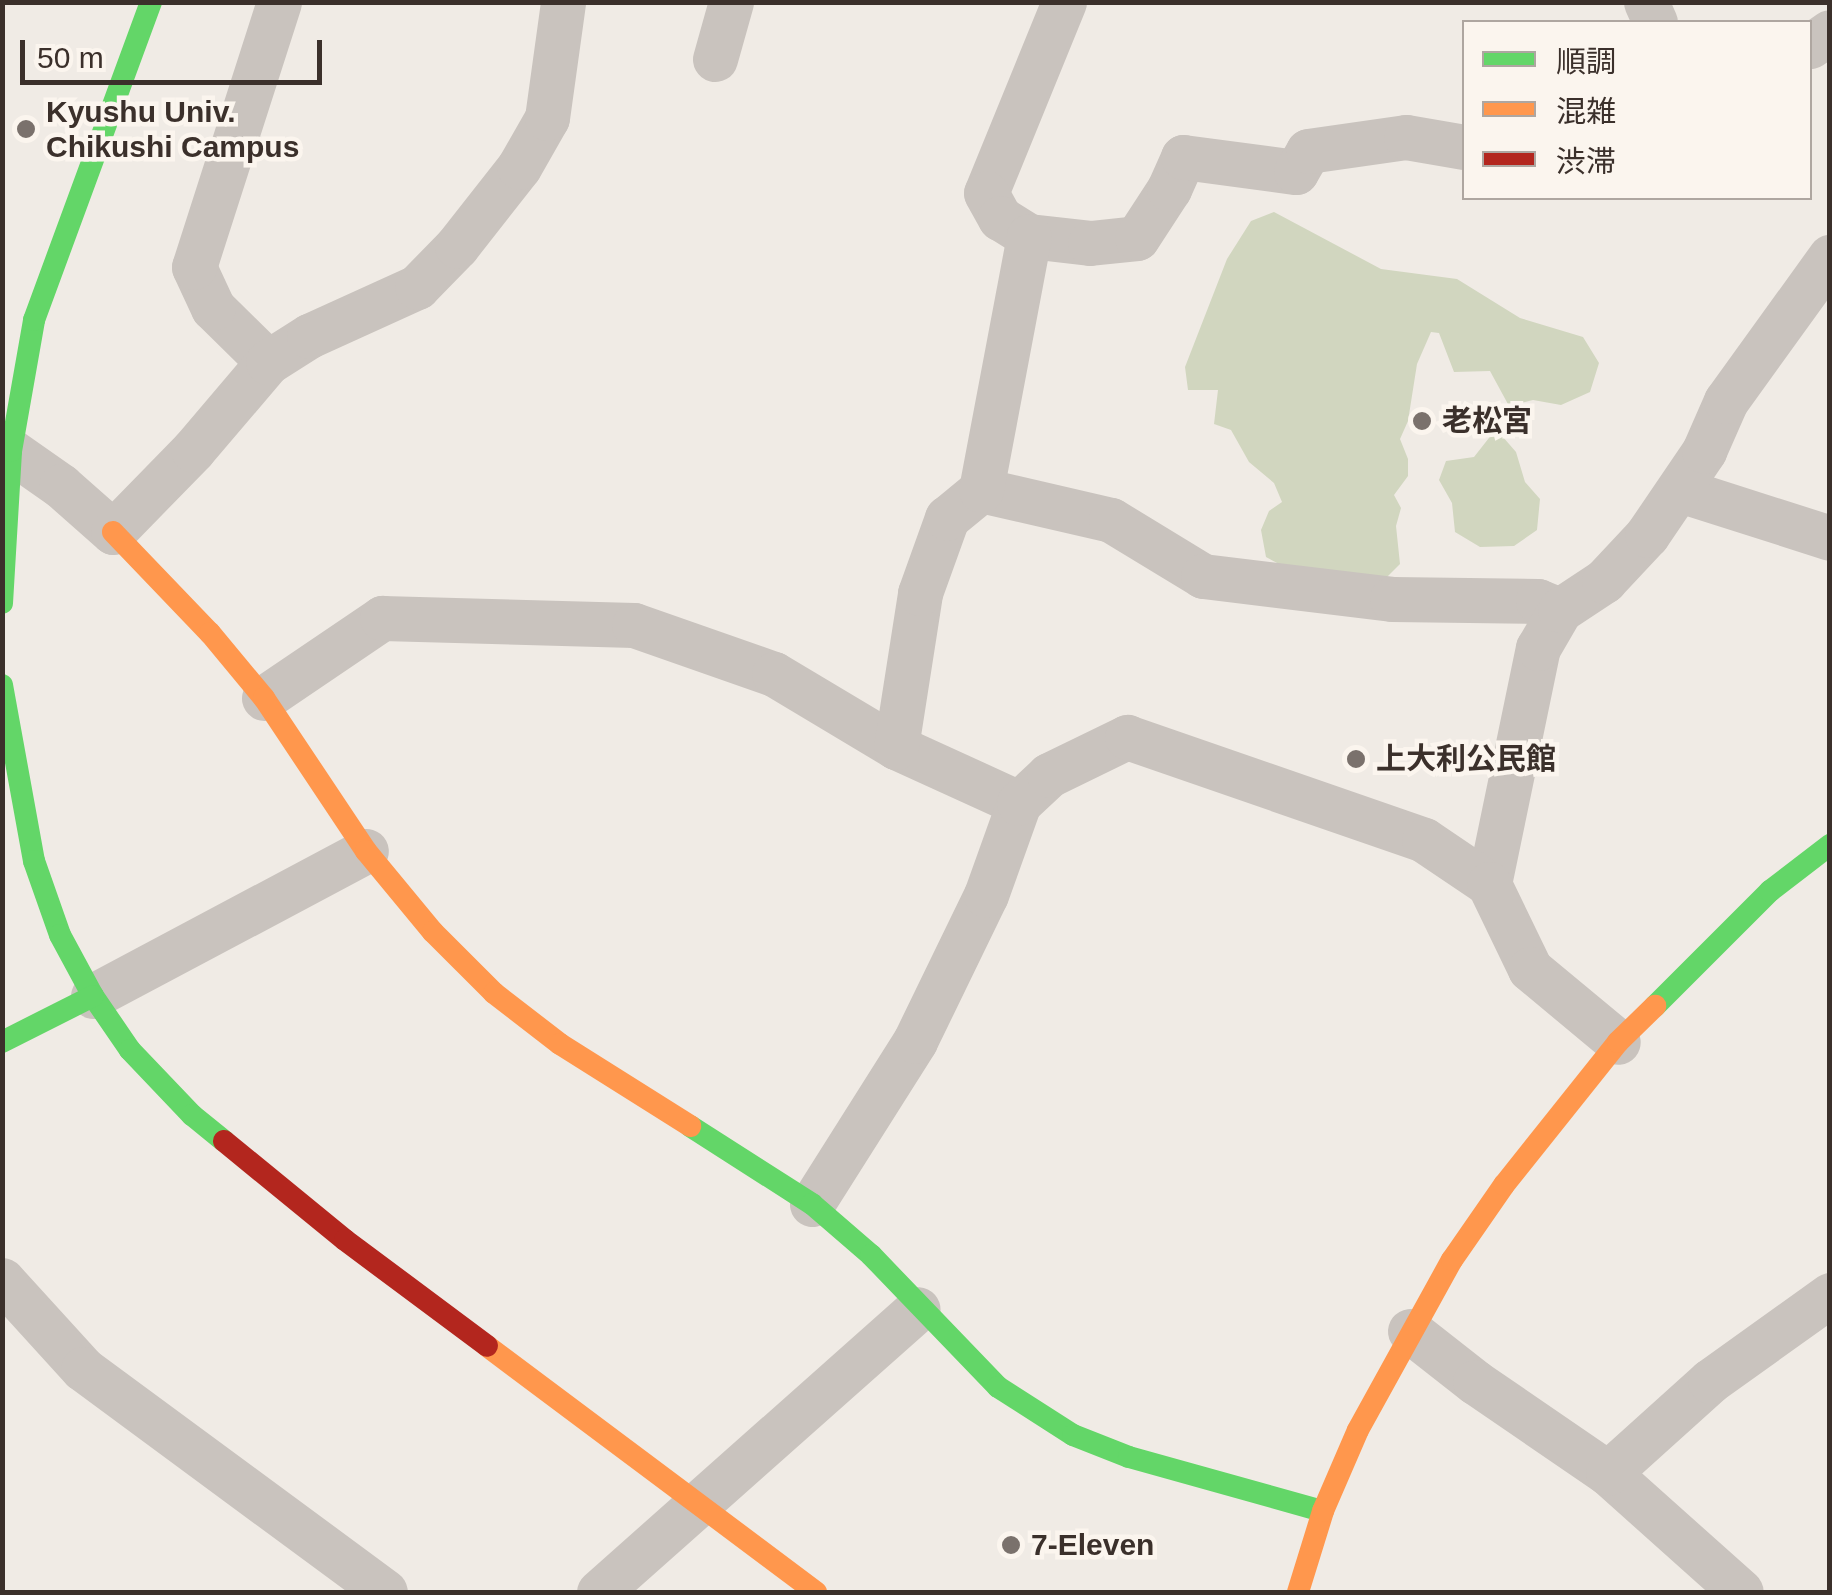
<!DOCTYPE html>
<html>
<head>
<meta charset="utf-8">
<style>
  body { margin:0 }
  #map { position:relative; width:1832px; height:1595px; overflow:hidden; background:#f0ebe5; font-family:Helvetica,"Noto Sans JP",sans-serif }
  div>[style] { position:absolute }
  .green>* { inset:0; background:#d1d6bf }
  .street>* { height:45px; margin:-22.5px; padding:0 22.5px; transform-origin:22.5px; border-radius:22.5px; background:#c9c3be }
  .fast>* { height:22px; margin:-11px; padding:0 11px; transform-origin:11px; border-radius:11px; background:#63d668 }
  .slow>* { height:22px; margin:-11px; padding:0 11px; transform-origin:11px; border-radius:11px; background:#ff974d }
  .jam>* { height:22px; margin:-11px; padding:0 11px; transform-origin:11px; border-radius:11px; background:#b3261e }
  .dots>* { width:28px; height:28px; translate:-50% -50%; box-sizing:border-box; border:5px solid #fbf5ee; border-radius:50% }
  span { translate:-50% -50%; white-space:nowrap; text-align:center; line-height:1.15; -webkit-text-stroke:9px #fbf5ee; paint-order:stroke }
  .poi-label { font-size:30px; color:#3b302b; font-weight:700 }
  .left { translate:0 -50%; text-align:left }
  .frame { position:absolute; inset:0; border:5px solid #3b302b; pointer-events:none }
  .legend { position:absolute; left:1462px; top:20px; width:350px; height:180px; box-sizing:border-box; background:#fbf5ee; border:2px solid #aea6a0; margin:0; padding:12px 18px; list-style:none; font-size:30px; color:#3b302b }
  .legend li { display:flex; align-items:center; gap:20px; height:50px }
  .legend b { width:50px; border:2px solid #aea6a0 }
  .scale { position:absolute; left:20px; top:40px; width:302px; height:45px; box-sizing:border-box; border:5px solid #3b302b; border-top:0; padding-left:12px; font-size:30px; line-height:35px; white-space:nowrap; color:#3b302b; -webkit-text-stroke:8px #fbf5ee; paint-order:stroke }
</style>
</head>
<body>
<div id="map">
  <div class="green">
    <div style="clip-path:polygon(1274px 212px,1381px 269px,1457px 279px,1520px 318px,1583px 337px,1599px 363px,1590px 392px,1561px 405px,1533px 400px,1509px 406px,1490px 371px,1454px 372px,1439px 333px,1431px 332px,1417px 364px,1408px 421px,1400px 439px,1408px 459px,1408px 476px,1394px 495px,1401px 508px,1396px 526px,1400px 564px,1381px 583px,1279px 564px,1266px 557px,1261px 530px,1269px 511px,1282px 502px,1274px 483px,1249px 462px,1231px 430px,1214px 424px,1218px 390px,1188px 390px,1185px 367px,1227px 259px,1251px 221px)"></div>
    <div style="clip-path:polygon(1496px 429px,1516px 452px,1525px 482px,1540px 499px,1537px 530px,1514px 546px,1480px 547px,1455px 532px,1452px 503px,1439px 480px,1446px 461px,1474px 457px)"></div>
  </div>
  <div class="street">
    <div style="left:1064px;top:2px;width:206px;rotate:112.2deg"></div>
    <div style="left:986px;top:193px;width:29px;rotate:61deg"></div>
    <div style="left:1000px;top:218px;width:34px;rotate:32deg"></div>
    <div style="left:1029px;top:236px;width:61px;rotate:6.5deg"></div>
    <div style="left:1090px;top:243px;width:47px;rotate:-6.1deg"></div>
    <div style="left:1137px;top:238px;width:59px;rotate:-56.9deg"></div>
    <div style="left:1169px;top:189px;width:35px;rotate:-66deg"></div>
    <div style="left:1183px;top:157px;width:114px;rotate:7.6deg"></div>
    <div style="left:1296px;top:172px;width:24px;rotate:-60deg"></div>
    <div style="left:1308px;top:151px;width:99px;rotate:-8.1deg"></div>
    <div style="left:1406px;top:137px;width:59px;rotate:9.8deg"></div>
    <div style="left:1646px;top:2px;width:22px;rotate:66deg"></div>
    <div style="left:1810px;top:46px;width:24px;rotate:-35deg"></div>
    <div style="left:715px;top:59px;width:59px;rotate:-74.3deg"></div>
    <div style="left:268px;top:362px;width:77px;rotate:-135.5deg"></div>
    <div style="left:213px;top:308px;width:45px;rotate:-114.9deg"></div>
    <div style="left:194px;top:267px;width:278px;rotate:-72.2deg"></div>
    <div style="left:11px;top:451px;width:61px;rotate:35deg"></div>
    <div style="left:61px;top:486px;width:69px;rotate:41.5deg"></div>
    <div style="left:113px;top:532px;width:115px;rotate:-45.7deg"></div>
    <div style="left:193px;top:450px;width:116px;rotate:-49.6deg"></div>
    <div style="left:268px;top:362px;width:49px;rotate:-32.4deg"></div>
    <div style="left:309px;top:336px;width:119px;rotate:-24.4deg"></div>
    <div style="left:417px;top:287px;width:57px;rotate:-45.7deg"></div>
    <div style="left:457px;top:246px;width:100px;rotate:-51.9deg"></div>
    <div style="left:519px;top:167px;width:56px;rotate:-60.3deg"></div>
    <div style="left:547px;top:118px;width:117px;rotate:-82.1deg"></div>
    <div style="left:981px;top:490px;width:133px;rotate:13deg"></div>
    <div style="left:1111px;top:520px;width:108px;rotate:31.3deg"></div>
    <div style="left:1203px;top:576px;width:190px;rotate:6.9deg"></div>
    <div style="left:1392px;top:599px;width:146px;rotate:0.8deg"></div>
    <div style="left:1538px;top:601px;width:24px;rotate:22deg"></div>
    <div style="left:1680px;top:490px;width:157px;rotate:17.7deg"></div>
    <div style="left:264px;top:698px;width:143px;rotate:-34.1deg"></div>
    <div style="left:382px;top:618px;width:252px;rotate:1.6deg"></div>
    <div style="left:634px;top:625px;width:148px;rotate:19.3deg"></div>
    <div style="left:774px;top:674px;width:142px;rotate:30.9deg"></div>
    <div style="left:896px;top:747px;width:135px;rotate:24.5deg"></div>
    <div style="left:896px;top:747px;width:156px;rotate:-81.1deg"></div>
    <div style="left:920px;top:593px;width:80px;rotate:-70.2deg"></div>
    <div style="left:947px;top:518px;width:44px;rotate:-39.5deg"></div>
    <div style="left:981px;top:490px;width:258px;rotate:-79.3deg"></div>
    <div style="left:1489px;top:884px;width:241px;rotate:-78.3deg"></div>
    <div style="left:1538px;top:648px;width:44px;rotate:-59.9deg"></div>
    <div style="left:1560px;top:610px;width:53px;rotate:-33.4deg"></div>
    <div style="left:1604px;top:581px;width:63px;rotate:-46.9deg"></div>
    <div style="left:1647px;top:535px;width:102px;rotate:-55.8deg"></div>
    <div style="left:1704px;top:451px;width:55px;rotate:-66.3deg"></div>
    <div style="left:1726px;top:401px;width:178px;rotate:-54.2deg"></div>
    <div style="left:93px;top:996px;width:309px;rotate:-28deg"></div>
    <div style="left:812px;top:1204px;width:193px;rotate:-57.7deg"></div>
    <div style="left:915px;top:1041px;width:162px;rotate:-64.1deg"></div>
    <div style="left:986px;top:895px;width:98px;rotate:-70.3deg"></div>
    <div style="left:1019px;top:803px;width:41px;rotate:-43deg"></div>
    <div style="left:1049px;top:775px;width:87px;rotate:-26deg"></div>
    <div style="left:1127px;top:737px;width:314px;rotate:19.1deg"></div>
    <div style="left:1424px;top:840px;width:78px;rotate:34.1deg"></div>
    <div style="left:1489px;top:884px;width:94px;rotate:64.2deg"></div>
    <div style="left:1530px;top:969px;width:114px;rotate:39.7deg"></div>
    <div style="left:2px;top:1280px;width:120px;rotate:47.7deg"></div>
    <div style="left:83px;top:1369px;width:375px;rotate:36.4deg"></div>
    <div style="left:1410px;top:1331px;width:83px;rotate:38.1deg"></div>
    <div style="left:1475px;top:1382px;width:161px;rotate:34.4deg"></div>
    <div style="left:1608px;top:1473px;width:178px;rotate:41.8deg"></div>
    <div style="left:1608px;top:1473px;width:137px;rotate:-42deg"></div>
    <div style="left:1710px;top:1381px;width:148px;rotate:-35.6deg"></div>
    <div style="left:599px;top:1592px;width:426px;rotate:-41.6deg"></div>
  </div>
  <div class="fast">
    <div style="left:2px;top:603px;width:152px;rotate:-86.6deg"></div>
    <div style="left:11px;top:451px;width:133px;rotate:-80deg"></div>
    <div style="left:34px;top:320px;width:339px;rotate:-69.8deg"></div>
    <div style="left:2px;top:685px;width:179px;rotate:79.7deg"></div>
    <div style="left:34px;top:861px;width:78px;rotate:70.6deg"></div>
    <div style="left:60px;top:935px;width:69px;rotate:61.6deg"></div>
    <div style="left:93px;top:996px;width:65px;rotate:55.6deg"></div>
    <div style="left:130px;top:1050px;width:90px;rotate:46.4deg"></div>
    <div style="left:192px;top:1115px;width:41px;rotate:39.1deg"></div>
    <div style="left:1655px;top:1006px;width:163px;rotate:-45deg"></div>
    <div style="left:1770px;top:891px;width:76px;rotate:-37.5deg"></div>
    <div style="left:2px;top:1042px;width:102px;rotate:-26.8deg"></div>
    <div style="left:690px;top:1126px;width:145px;rotate:32.6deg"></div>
    <div style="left:812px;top:1204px;width:78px;rotate:40.8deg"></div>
    <div style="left:871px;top:1255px;width:183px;rotate:46.1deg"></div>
    <div style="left:998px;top:1387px;width:89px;rotate:32.6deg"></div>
    <div style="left:1073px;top:1435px;width:60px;rotate:21.4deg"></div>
    <div style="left:1129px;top:1457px;width:201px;rotate:15.6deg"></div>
  </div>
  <div class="slow">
    <div style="left:113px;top:532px;width:140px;rotate:46.2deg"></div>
    <div style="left:210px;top:633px;width:85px;rotate:50.3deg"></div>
    <div style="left:264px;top:698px;width:184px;rotate:56.3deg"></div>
    <div style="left:366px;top:851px;width:105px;rotate:50.4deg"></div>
    <div style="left:433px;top:932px;width:86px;rotate:45deg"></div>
    <div style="left:494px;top:993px;width:83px;rotate:37.7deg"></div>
    <div style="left:560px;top:1044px;width:154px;rotate:32.2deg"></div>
    <div style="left:487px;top:1346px;width:411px;rotate:36.8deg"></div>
    <div style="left:1298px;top:1592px;width:85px;rotate:-72.8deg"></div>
    <div style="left:1323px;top:1511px;width:88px;rotate:-66.6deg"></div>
    <div style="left:1358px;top:1430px;width:194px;rotate:-61.1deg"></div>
    <div style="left:1452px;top:1260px;width:91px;rotate:-55.3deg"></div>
    <div style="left:1504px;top:1185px;width:183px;rotate:-51.4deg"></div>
    <div style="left:1618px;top:1042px;width:52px;rotate:-44.2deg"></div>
  </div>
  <div class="jam">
    <div style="left:224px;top:1141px;width:156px;rotate:39.3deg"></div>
    <div style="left:345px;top:1240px;width:177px;rotate:36.7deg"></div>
  </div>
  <div class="dots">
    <div style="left:26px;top:129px;background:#7a716c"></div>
    <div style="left:1422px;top:421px;background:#7a716c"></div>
    <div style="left:1356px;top:759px;background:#7a716c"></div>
    <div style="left:1011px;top:1545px;background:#7a716c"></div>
  </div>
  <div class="poi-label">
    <span class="left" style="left:46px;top:129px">Kyushu Univ.<br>Chikushi Campus</span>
    <span class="left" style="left:1442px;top:421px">老松宮</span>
    <span class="left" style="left:1376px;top:759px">上大利公民館</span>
    <span class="left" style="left:1031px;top:1545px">7-Eleven</span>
  </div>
  <div class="frame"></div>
  <ul class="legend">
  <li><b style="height:12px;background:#63d668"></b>順調</li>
  <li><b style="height:12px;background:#ff974d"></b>混雑</li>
  <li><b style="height:12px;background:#b3261e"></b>渋滞</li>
  </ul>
  <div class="scale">50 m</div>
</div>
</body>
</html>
